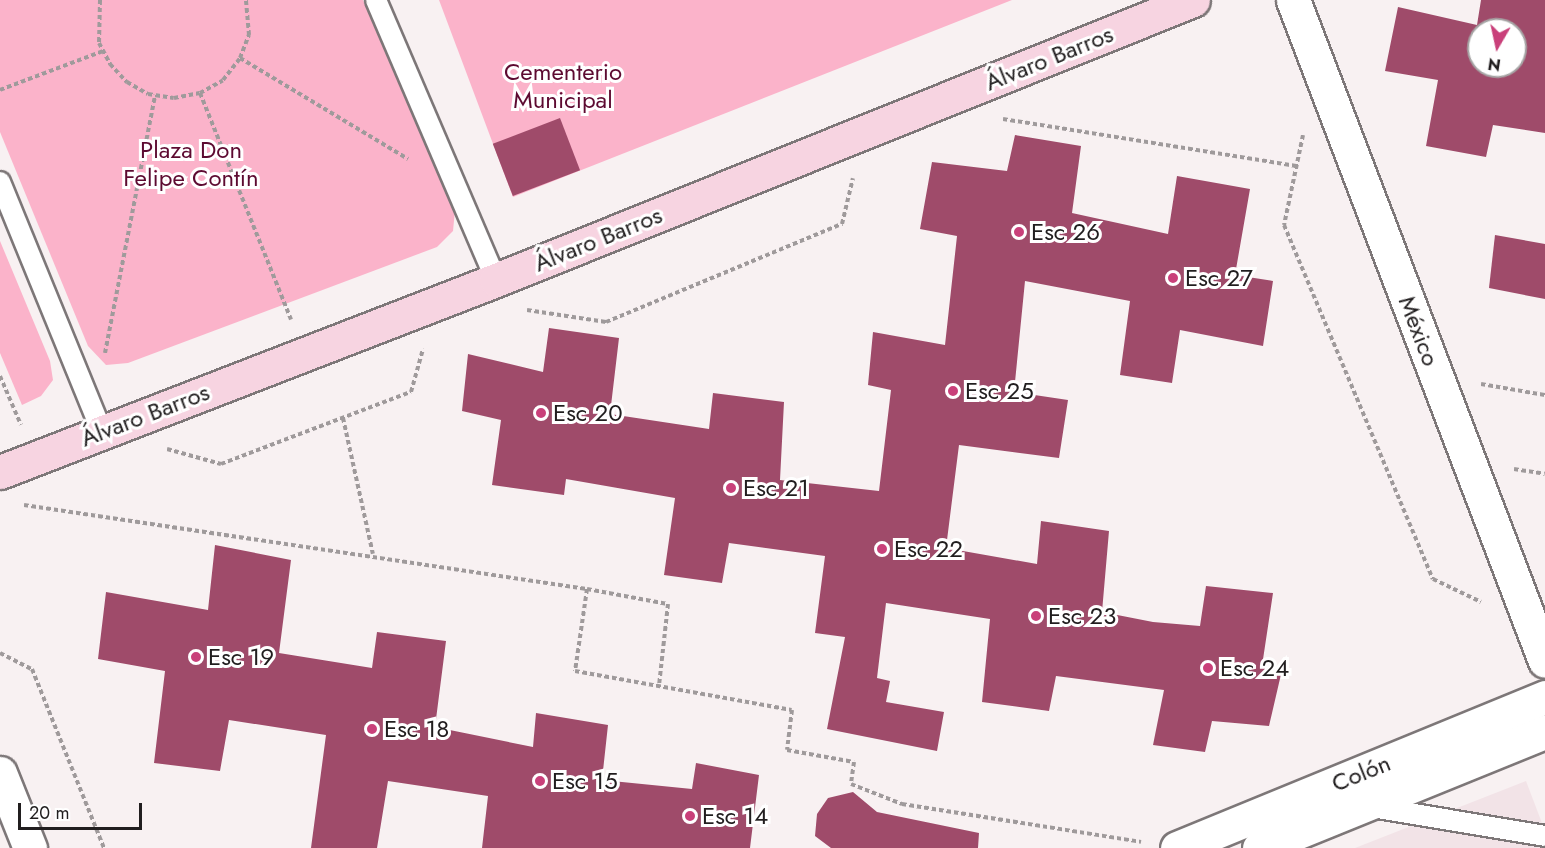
<!DOCTYPE html>
<html>
<head>
<meta charset="utf-8">
<style>
  body { margin:0 }
  #map { position:relative; width:1545px; height:848px; overflow:hidden; background:#f8f1f2; font-family:Jost,sans-serif }
  div>[style] { position:absolute }
  .built>* { inset:0; background:#f2e3e7 }
  .green>* { inset:0; background:#fbb3ca }
  .building>* { inset:0; background:#9f4b6a; transform-origin:0 0 }
  .path>* { height:4px; margin-top:-2px; transform-origin:0; background:repeating-linear-gradient(90deg,#9f9a9b 0 4.5px,transparent 0 7.5px) }
  .roads { filter:drop-shadow(2px 0 #7d7778) drop-shadow(-2px 0 #7d7778) drop-shadow(0 2px #7d7778) drop-shadow(0 -2px #7d7778) }
  .lane>* { height:20px; margin:-10px; padding:0 10px; transform-origin:10px; border-radius:10px; background:#fff }
  .street>* { height:33px; margin:-16.5px; padding:0 16.5px; transform-origin:16.5px; border-radius:16.5px; background:#fff }
  .secondary>* { height:33px; margin:-16.5px; padding:0 16.5px; transform-origin:16.5px; border-radius:16.5px; background:#f7d4e1 }
  .dots>* { width:16px; height:16px; translate:-50% -50%; box-sizing:border-box; border:3px solid #fff; border-radius:50% }
  span { translate:-50% -50%; white-space:nowrap; text-align:center; line-height:1.15; -webkit-text-stroke:6px #fff; paint-order:stroke }
  .street-label { font-size:24px; color:#211e1f }
  .park-label { font-size:24px; color:#5d0a31 }
  .poi-label { font-size:24px; color:#211e1f }
  .left { translate:0 -50%; text-align:left }
  .north { position:absolute; left:1467px; top:18px; width:60px; height:60px; box-sizing:border-box; background:#fff; border:2px solid #a6a5a5; border-radius:50%; rotate:189deg; font-size:16px; font-weight:700; line-height:24px; text-align:center; color:#211e1f }
  .north::after { content:''; display:block; margin:auto; width:21px; height:27px; background:#c9407a; clip-path:polygon(50% 0,100% 100%,50% 72%,0 100%) }
  .scale { position:absolute; left:18px; top:803px; width:124px; height:27px; box-sizing:border-box; border:3px solid #211e1f; border-top:0; padding-left:8px; font-size:18px; line-height:21px; white-space:nowrap; color:#211e1f; -webkit-text-stroke:4px #fff; paint-order:stroke }
</style>
</head>
<body>
<div id="map">
  <div class="built">
    <div style="clip-path:polygon(1526px 781px,1545px 831px,1545px 848px,1355px 848px)"></div>
  </div>
  <div class="green">
    <div style="clip-path:polygon(0 0,363px 0,455px 210px,453px 231px,437px 247px,128px 363px,106px 365px,88px 346px,0 132px)"></div>
    <div style="clip-path:polygon(439px 0,1012px 0,513px 197px)"></div>
    <div style="clip-path:polygon(0 241px,50px 361px,53px 380px,41px 396px,22px 405px,0 353px)"></div>
  </div>
  <div class="building">
    <div style="clip-path:polygon(evenodd,1481px 0,1545px 0,1545px 133px,1493px 125px,1486px 157px,1426px 146px,1438px 80px,1385px 71px,1398px 7px,1477px 25px,1481px 0,1479px 30px,1515px 30px,1515px 66px,1479px 66px,1479px 30px)"></div>
    <div style="left:560px;top:118px;width:56px;height:72px;rotate:69deg"></div>
    <div style="clip-path:polygon(1015px 135px,1081px 146px,1072px 213px,1168px 234px,1177px 176px,1250px 189px,1235px 275px,1273px 281px,1263px 346px,1180px 330px,1172px 383px,1120px 375px,1130px 301px,1025px 281px,1014px 392px,1068px 400px,1059px 458px,959px 445px,946px 548px,1037px 564px,1041px 521px,1109px 531px,1102px 612px,1153px 622px,1200px 626px,1206px 586px,1273px 593px,1262px 666px,1282px 670px,1269px 726px,1212px 721px,1205px 752px,1153px 745px,1164px 690px,1056px 676px,1049px 711px,982px 702px,990px 619px,886px 603px,877px 678px,890px 681px,886px 702px,944px 712px,937px 751px,827px 729px,845px 637px,815px 633px,825px 556px,729px 543px,722px 583px,664px 575px,675px 498px,566px 479px,564px 495px,492px 485px,501px 420px,462px 411px,468px 354px,543px 372px,549px 328px,619px 338px,610px 414px,709px 429px,713px 393px,784px 402px,780px 480px,879px 491px,891px 390px,868px 385px,873px 332px,945px 345px,957px 236px,920px 229px,932px 162px,1007px 171px)"></div>
    <div style="clip-path:polygon(1495px 235px,1545px 244px,1545px 299px,1489px 288px)"></div>
    <div style="clip-path:polygon(215px 545px,291px 560px,279px 653px,372px 668px,377px 632px,446px 641px,435px 727px,533px 747px,536px 713px,608px 725px,602px 780px,692px 789px,696px 763px,759px 775px,750px 848px,482px 848px,488px 796px,388px 781px,377px 848px,311px 848px,326px 735px,229px 720px,220px 771px,154px 763px,165px 671px,98px 659px,106px 592px,208px 610px)"></div>
    <div style="clip-path:polygon(853px 792px,877px 812px,979px 833px,978px 848px,831px 848px,815px 836px,817px 814px,828px 798px)"></div>
  </div>
  <div class="path">
    <div style="left:100px;top:0;width:43px;rotate:91.3deg"></div>
    <div style="left:99px;top:43px;width:24px;rotate:62deg"></div>
    <div style="left:110px;top:64px;width:25px;rotate:47deg"></div>
    <div style="left:127px;top:82px;width:24px;rotate:30deg"></div>
    <div style="left:148px;top:94px;width:26px;rotate:9deg"></div>
    <div style="left:174px;top:98px;width:26px;rotate:-11deg"></div>
    <div style="left:200px;top:93px;width:26px;rotate:-29deg"></div>
    <div style="left:223px;top:80px;width:28px;rotate:-52deg"></div>
    <div style="left:240px;top:58px;width:25px;rotate:-69deg"></div>
    <div style="left:249px;top:35px;width:35px;rotate:-95deg"></div>
    <div style="left:240px;top:58px;width:196px;rotate:31deg"></div>
    <div style="left:0;top:90px;width:110px;rotate:-20.7deg"></div>
    <div style="left:200px;top:93px;width:244px;rotate:68.1deg"></div>
    <div style="left:1003px;top:119px;width:297px;rotate:9.1deg"></div>
    <div style="left:1303px;top:135px;width:92px;rotate:101.9deg"></div>
    <div style="left:1284px;top:225px;width:384px;rotate:67.2deg"></div>
    <div style="left:1433px;top:579px;width:53px;rotate:25.6deg"></div>
    <div style="left:527px;top:310px;width:80px;rotate:8.6deg"></div>
    <div style="left:606px;top:322px;width:256px;rotate:-22.6deg"></div>
    <div style="left:842px;top:224px;width:47px;rotate:-76.6deg"></div>
    <div style="left:105px;top:353px;width:263px;rotate:-79deg"></div>
    <div style="left:0;top:376px;width:53px;rotate:66.8deg"></div>
    <div style="left:1481px;top:384px;width:65px;rotate:9.8deg"></div>
    <div style="left:343px;top:418px;width:139px;rotate:77.6deg"></div>
    <div style="left:167px;top:449px;width:56px;rotate:15.5deg"></div>
    <div style="left:221px;top:464px;width:203px;rotate:-20.8deg"></div>
    <div style="left:411px;top:392px;width:45px;rotate:-74.4deg"></div>
    <div style="left:1514px;top:469px;width:31px;rotate:9deg"></div>
    <div style="left:24px;top:505px;width:569px;rotate:8.49deg"></div>
    <div style="left:587px;top:589px;width:83px;rotate:98.3deg"></div>
    <div style="left:575px;top:671px;width:220px;rotate:10.2deg"></div>
    <div style="left:792px;top:710px;width:40px;rotate:97.1deg"></div>
    <div style="left:787px;top:750px;width:68px;rotate:10.2deg"></div>
    <div style="left:854px;top:762px;width:22px;rotate:98deg"></div>
    <div style="left:851px;top:784px;width:55px;rotate:21.4deg"></div>
    <div style="left:902px;top:804px;width:242px;rotate:9deg"></div>
    <div style="left:587px;top:589px;width:82px;rotate:10.5deg"></div>
    <div style="left:668px;top:604px;width:82px;rotate:96.3deg"></div>
    <div style="left:0;top:653px;width:36px;rotate:27deg"></div>
    <div style="left:32px;top:669px;width:193px;rotate:68.1deg"></div>
  </div>
  <div class="roads">
    <div class="lane">
      <div style="left:376px;top:0;width:305px;rotate:66.8deg"></div>
      <div style="left:0;top:182px;width:270px;rotate:67.8deg"></div>
      <div style="left:1372px;top:807px;width:175px;rotate:9.5deg"></div>
    </div>
    <div class="street">
      <div style="left:1293px;top:0;width:707px;rotate:69.13deg"></div>
      <div style="left:0;top:773px;width:81px;rotate:68.2deg"></div>
      <div style="left:1177px;top:848px;width:398px;rotate:-22.3deg"></div>
      <div style="left:1259px;top:848px;width:309px;rotate:-22.1deg"></div>
    </div>
    <div class="secondary">
      <div style="left:0;top:472px;width:532px;rotate:-21.16deg"></div>
      <div style="left:496px;top:280px;width:751px;rotate:-21.89deg"></div>
    </div>
  </div>
  <div class="dots">
    <div style="left:1019px;top:232px;background:#c9407a"></div>
    <div style="left:1173px;top:278px;background:#c9407a"></div>
    <div style="left:953px;top:391px;background:#c9407a"></div>
    <div style="left:541px;top:413px;background:#c9407a"></div>
    <div style="left:731px;top:488px;background:#c9407a"></div>
    <div style="left:882px;top:549px;background:#c9407a"></div>
    <div style="left:1036px;top:616px;background:#c9407a"></div>
    <div style="left:196px;top:657px;background:#c9407a"></div>
    <div style="left:1208px;top:668px;background:#c9407a"></div>
    <div style="left:372px;top:729px;background:#c9407a"></div>
    <div style="left:540px;top:781px;background:#c9407a"></div>
    <div style="left:690px;top:816px;background:#c9407a"></div>
  </div>
  <div class="street-label">
    <span style="left:1049px;top:58px;rotate:-22deg">Álvaro Barros</span>
    <span style="left:598px;top:239px;rotate:-22deg">Álvaro Barros</span>
    <span style="left:1419px;top:331px;rotate:69deg">México</span>
    <span style="left:145px;top:415px;rotate:-21deg">Álvaro Barros</span>
    <span style="left:1361px;top:773px;rotate:-22deg">Colón</span>
  </div>
  <div class="park-label">
    <span style="left:563px;top:86px">Cementerio<br>Municipal</span>
    <span style="left:191px;top:164px">Plaza Don<br>Felipe Contín</span>
  </div>
  <div class="poi-label">
    <span class="left" style="left:1031px;top:232px">Esc 26</span>
    <span class="left" style="left:1185px;top:278px">Esc 27</span>
    <span class="left" style="left:965px;top:391px">Esc 25</span>
    <span class="left" style="left:553px;top:413px">Esc 20</span>
    <span class="left" style="left:743px;top:488px">Esc 21</span>
    <span class="left" style="left:894px;top:549px">Esc 22</span>
    <span class="left" style="left:1048px;top:616px">Esc 23</span>
    <span class="left" style="left:208px;top:657px">Esc 19</span>
    <span class="left" style="left:1220px;top:668px">Esc 24</span>
    <span class="left" style="left:384px;top:729px">Esc 18</span>
    <span class="left" style="left:552px;top:781px">Esc 15</span>
    <span class="left" style="left:702px;top:816px">Esc 14</span>
  </div>
  <div class="north">N</div>
  <div class="scale">20 m</div>
</div>
</body>
</html>
